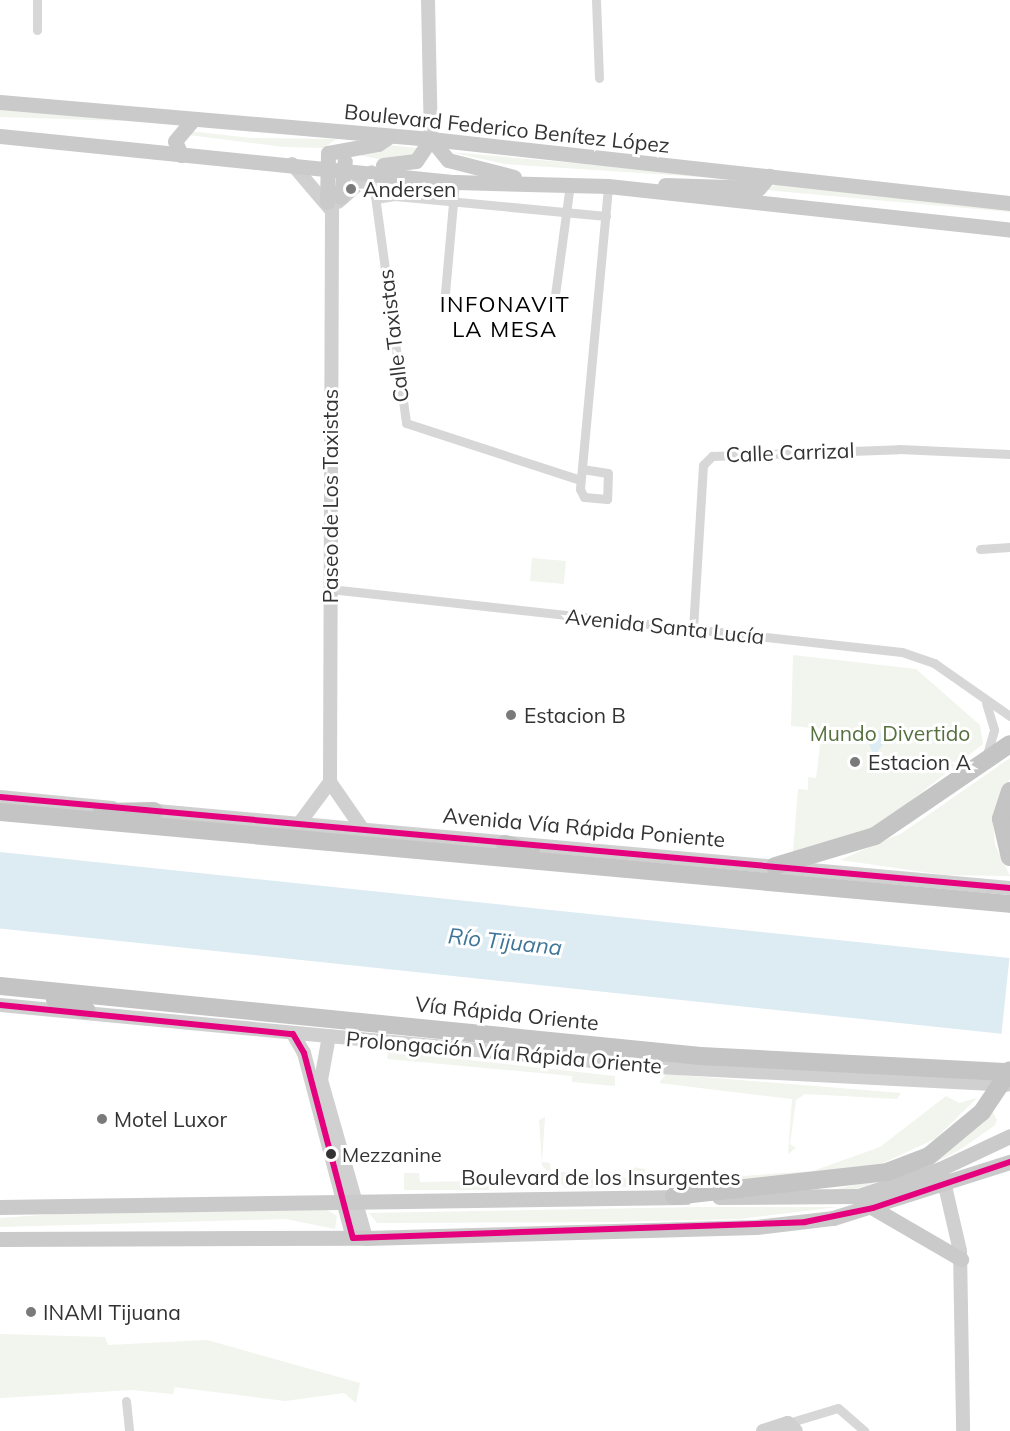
<!DOCTYPE html>
<html>
<head>
<meta charset="utf-8">
<style>
  body { margin:0 }
  #map { position:relative; width:1010px; height:1431px; overflow:hidden; background:#fff; font-family:Mulish,sans-serif }
  div>[style] { position:absolute }
  .green>* { inset:0; background:#f1f5ed; transform-origin:0 0 }
  .water>* { inset:0; background:#ddebf3; transform-origin:0 0 }
  .street>* { height:9px; margin:-4.5px; padding:0 4.5px; transform-origin:4.5px; border-radius:4.5px; background:#d7d7d7 }
  .secondary>* { height:14px; margin:-7px; padding:0 7px; transform-origin:7px; border-radius:7px; background:#d0d0d0 }
  .primary>* { height:15px; margin:-7.5px; padding:0 7.5px; transform-origin:7.5px; border-radius:7.5px; background:#cacaca }
  .highway>* { height:18px; margin:-9px; padding:0 9px; transform-origin:9px; border-radius:9px; background:#c4c4c4 }
  .highway-bridge>* { height:18px; margin:-9px; padding:0 9px; transform-origin:9px; border-radius:9px; background:#c4c4c4 }
  .bus-1>* { height:6px; margin:-3px; padding:0 3px; transform-origin:3px; border-radius:3px; background:#e5007d }
  .dots>* { width:16px; height:16px; translate:-50% -50%; box-sizing:border-box; border:3px solid #fff; border-radius:50% }
  span { translate:-50% -50%; white-space:nowrap; text-align:center; line-height:1.15; -webkit-text-stroke:6px #fff; paint-order:stroke }
  .bus-label { font-size:20px; color:#333 }
  .left { translate:0 -50%; text-align:left }
  .street-label { font-size:21px; color:#333 }
  .poi-label { font-size:21px; color:#333 }
  .park-label { font-size:21px; color:#56703f }
  .neighbourhood-label { font-size:22px; color:#000; letter-spacing:1.5px }
  .water-label { font-size:22px; color:#3f7597; font-style:italic }
</style>
</head>
<body>
<div id="map">
  <div class="green">
    <div style="clip-path:polygon(0 108px,39px 112px,125px 121px,0 117px)"></div>
    <div style="clip-path:polygon(189px 131px,251px 138px,336px 139px,324px 148px,284px 147px,188px 135px)"></div>
    <div style="clip-path:polygon(388px 145px,417px 148px,418px 154px,394px 162px,337px 151px)"></div>
    <div style="clip-path:polygon(450px 152px,664px 171px,761px 181px,505px 164px)"></div>
    <div style="clip-path:polygon(777px 184px,1010px 207px,1010px 212px,765px 190px)"></div>
    <div style="left:532px;top:558px;width:34px;height:23px;rotate:5deg"></div>
    <div style="clip-path:polygon(793px 655px,916px 669px,980px 725px,983px 744px,875px 829px,793px 852px,798px 789px,808px 790px,808px 777px,816px 778px,822px 729px,791px 726px)"></div>
    <div style="clip-path:polygon(1010px 758px,1010px 778px,993px 820px,995px 845px,1010px 876px,945px 875px,840px 860px,902px 833px)"></div>
    <div style="clip-path:polygon(388px 1051px,615px 1076px,615px 1086px,572px 1082px,572px 1076px,387px 1059px)"></div>
    <div style="clip-path:polygon(666px 1074px,901px 1093px,897px 1099px,805px 1094px,796px 1100px,790px 1144px,796px 1148px,788px 1154px,792px 1099px,659px 1083px)"></div>
    <div style="clip-path:polygon(946px 1096px,959px 1103px,977px 1098px,935px 1139px,881px 1164px,718px 1186px,566px 1188px,542px 1166px,539px 1120px,545px 1117px,542px 1162px,550px 1163px,551px 1171px,631px 1178px,632px 1167px,645px 1169px,645px 1178px,714px 1178px,813px 1171px,880px 1147px)"></div>
    <div style="clip-path:polygon(990px 1107px,997px 1120px,994px 1126px,961px 1149px,933px 1164px,853px 1190px,832px 1190px,895px 1176px)"></div>
    <div style="clip-path:polygon(480px 1172px,489px 1172px,489px 1190px,404px 1190px,404px 1173px,419px 1173px,420px 1182px,480px 1181px)"></div>
    <div style="clip-path:polygon(698px 1207px,838px 1207px,739px 1219px,613px 1222px,377px 1223px,369px 1213px)"></div>
    <div style="clip-path:polygon(327px 1210px,337px 1216px,335px 1229px,286px 1219px,0 1227px,0 1218px,55px 1214px)"></div>
    <div style="clip-path:polygon(0 1334px,105px 1337px,108px 1345px,207px 1340px,360px 1383px,356px 1403px,344px 1393px,285px 1401px,175px 1387px,173px 1394px,131px 1390px,0 1398px)"></div>
  </div>
  <div class="water">
    <div style="clip-path:polygon(875px 730px,890px 734px,874px 757px,865px 734px)"></div>
    <div style="left:0;top:852px;width:1015px;height:76px;rotate:6deg"></div>
  </div>
  <div class="street">
    <div style="left:596px;top:0;width:78px;rotate:87.8deg"></div>
    <div style="left:37px;top:30px;width:30px;rotate:-90deg"></div>
    <div style="left:377px;top:173px;width:23px;rotate:95deg"></div>
    <div style="left:375px;top:196px;width:229px;rotate:82.2deg"></div>
    <div style="left:406px;top:423px;width:183px;rotate:18.1deg"></div>
    <div style="left:376px;top:199px;width:19px;rotate:-9deg"></div>
    <div style="left:395px;top:196px;width:212px;rotate:5.4deg"></div>
    <div style="left:445px;top:293px;width:111px;rotate:-84.9deg"></div>
    <div style="left:555px;top:295px;width:112px;rotate:-82.3deg"></div>
    <div style="left:582px;top:469px;width:26px;rotate:9deg"></div>
    <div style="left:608px;top:473px;width:26px;rotate:92deg"></div>
    <div style="left:607px;top:499px;width:23px;rotate:-175deg"></div>
    <div style="left:584px;top:497px;width:9px;rotate:-117deg"></div>
    <div style="left:580px;top:489px;width:304px;rotate:-84.7deg"></div>
    <div style="left:980px;top:549px;width:30px;rotate:-4deg"></div>
    <div style="left:330px;top:589px;width:575px;rotate:6.29deg"></div>
    <div style="left:902px;top:652px;width:34px;rotate:19deg"></div>
    <div style="left:934px;top:663px;width:93px;rotate:34.9deg"></div>
    <div style="left:693px;top:629px;width:164px;rotate:-86.5deg"></div>
    <div style="left:703px;top:465px;width:13px;rotate:-45deg"></div>
    <div style="left:712px;top:456px;width:187px;rotate:-2.1deg"></div>
    <div style="left:899px;top:449px;width:111px;rotate:2.6deg"></div>
    <div style="left:986px;top:703px;width:28px;rotate:73deg"></div>
    <div style="left:994px;top:730px;width:25px;rotate:106deg"></div>
    <div style="left:126px;top:1401px;width:30px;rotate:84deg"></div>
    <div style="left:788px;top:1423px;width:52px;rotate:-16.7deg"></div>
    <div style="left:838px;top:1408px;width:35px;rotate:41deg"></div>
  </div>
  <div class="secondary">
    <div style="left:428px;top:0;width:139px;rotate:88.8deg"></div>
    <div style="left:292px;top:164px;width:62px;rotate:49.6deg"></div>
    <div style="left:332px;top:211px;width:571px;rotate:90.2deg"></div>
    <div style="left:330px;top:782px;width:49px;rotate:126.6deg"></div>
    <div style="left:338px;top:202px;width:45px;rotate:-41.4deg"></div>
    <div style="left:330px;top:782px;width:55px;rotate:55.4deg"></div>
    <div style="left:0;top:797px;width:113px;rotate:5.6deg"></div>
    <div style="left:146px;top:810px;width:868px;rotate:5.16deg"></div>
    <div style="left:0;top:1005px;width:660px;rotate:5.39deg"></div>
    <div style="left:657px;top:1067px;width:351px;rotate:2.9deg"></div>
    <div style="left:293px;top:1034px;width:22px;rotate:60deg"></div>
    <div style="left:304px;top:1053px;width:191px;rotate:75.2deg"></div>
    <div style="left:329px;top:1036px;width:45px;rotate:100.3deg"></div>
    <div style="left:321px;top:1080px;width:164px;rotate:74.1deg"></div>
    <div style="left:942px;top:1173px;width:80px;rotate:77deg"></div>
    <div style="left:960px;top:1251px;width:180px;rotate:89deg"></div>
    <div style="left:763px;top:1431px;width:26px;rotate:-18deg"></div>
    <div style="left:788px;top:1423px;width:11px;rotate:45deg"></div>
  </div>
  <div class="primary">
    <div style="left:0;top:102px;width:433px;rotate:4.9deg"></div>
    <div style="left:431px;top:139px;width:583px;rotate:6.31deg"></div>
    <div style="left:0;top:136px;width:457px;rotate:5.8deg"></div>
    <div style="left:455px;top:182px;width:153px;rotate:1.5deg"></div>
    <div style="left:608px;top:186px;width:404px;rotate:6.2deg"></div>
    <div style="left:431px;top:139px;width:27px;rotate:51deg"></div>
    <div style="left:448px;top:160px;width:68px;rotate:14.4deg"></div>
    <div style="left:181px;top:155px;width:15px;rotate:-113deg"></div>
    <div style="left:175px;top:141px;width:26px;rotate:-50deg"></div>
    <div style="left:383px;top:165px;width:33px;rotate:-7deg"></div>
    <div style="left:416px;top:161px;width:27px;rotate:-56deg"></div>
    <div style="left:665px;top:185px;width:94px;rotate:1.8deg"></div>
    <div style="left:759px;top:188px;width:16px;rotate:-50deg"></div>
    <div style="left:341px;top:197px;width:36px;rotate:-84deg"></div>
    <div style="left:327px;top:202px;width:49px;rotate:-88.8deg"></div>
    <div style="left:328px;top:153px;width:51px;rotate:-10.2deg"></div>
    <div style="left:378px;top:144px;width:14px;rotate:-34deg"></div>
    <div style="left:719px;top:1197px;width:139px;rotate:-0.4deg"></div>
    <div style="left:858px;top:1196px;width:86px;rotate:-18.2deg"></div>
    <div style="left:940px;top:1169px;width:77px;rotate:-25.2deg"></div>
    <div style="left:0;top:1207px;width:686px;rotate:-0.84deg"></div>
    <div style="left:873px;top:1208px;width:102px;rotate:30.1deg"></div>
    <div style="left:0;top:1239px;width:366px;rotate:-0.2deg"></div>
    <div style="left:366px;top:1238px;width:390px;rotate:-1.6deg"></div>
    <div style="left:756px;top:1227px;width:78px;rotate:-6.7deg"></div>
    <div style="left:833px;top:1218px;width:186px;rotate:-17.6deg"></div>
  </div>
  <div class="highway">
    <div style="left:1010px;top:791px;width:29px;rotate:108deg"></div>
    <div style="left:1001px;top:819px;width:39px;rotate:77deg"></div>
    <div style="left:0;top:812px;width:1014px;rotate:5.2deg"></div>
    <div style="left:102px;top:812px;width:52px;rotate:-1.1deg"></div>
    <div style="left:505px;top:844px;width:27px;rotate:17deg"></div>
    <div style="left:775px;top:866px;width:104px;rotate:-16.7deg"></div>
    <div style="left:875px;top:836px;width:163px;rotate:-34.3deg"></div>
    <div style="left:0;top:986px;width:704px;rotate:5.7deg"></div>
    <div style="left:701px;top:1056px;width:309px;rotate:3deg"></div>
    <div style="left:55px;top:1000px;width:33px;rotate:18deg"></div>
    <div style="left:504px;top:1052px;width:36px;rotate:-5deg"></div>
    <div style="left:674px;top:1196px;width:214px;rotate:-6.4deg"></div>
    <div style="left:887px;top:1172px;width:45px;rotate:-20.9deg"></div>
    <div style="left:929px;top:1156px;width:69px;rotate:-39.7deg"></div>
  </div>
  <div class="highway-bridge">
    <div style="left:982px;top:1112px;width:50px;rotate:-56.3deg"></div>
  </div>
  <div class="bus-1">
    <div style="left:0;top:797px;width:1014px;rotate:5.15deg"></div>
    <div style="left:0;top:1005px;width:294px;rotate:5.7deg"></div>
    <div style="left:293px;top:1034px;width:22px;rotate:60deg"></div>
    <div style="left:304px;top:1053px;width:191px;rotate:75.2deg"></div>
    <div style="left:353px;top:1238px;width:452px;rotate:-2deg"></div>
    <div style="left:805px;top:1222px;width:69px;rotate:-11.6deg"></div>
    <div style="left:873px;top:1208px;width:145px;rotate:-18.6deg"></div>
  </div>
  <div class="dots">
    <div style="left:351px;top:189px;background:#7a7a7a"></div>
    <div style="left:511px;top:715px;background:#7a7a7a"></div>
    <div style="left:855px;top:762px;background:#7a7a7a"></div>
    <div style="left:102px;top:1119px;background:#7a7a7a"></div>
    <div style="left:331px;top:1154px;background:#333"></div>
    <div style="left:31px;top:1312px;background:#7a7a7a"></div>
  </div>
  <div class="bus-label">
    <span class="left" style="left:342px;top:1154px">Mezzanine</span>
  </div>
  <div class="street-label">
    <span style="left:507px;top:128px;rotate:6deg">Boulevard Federico Benítez López</span>
    <span style="left:393px;top:336px;rotate:-97deg">Calle Taxistas</span>
    <span style="left:790px;top:452px;rotate:-2deg">Calle Carrizal</span>
    <span style="left:330px;top:496px;rotate:-90deg">Paseo de Los Taxistas</span>
    <span style="left:665px;top:626px;rotate:6deg">Avenida Santa Lucía</span>
    <span style="left:584px;top:827px;rotate:5deg">Avenida Vía Rápida Poniente</span>
    <span style="left:507px;top:1013px;rotate:6deg">Vía Rápida Oriente</span>
    <span style="left:504px;top:1052px;rotate:5deg">Prolongación Vía Rápida Oriente</span>
    <span style="left:601px;top:1177px">Boulevard de los Insurgentes</span>
  </div>
  <div class="poi-label">
    <span class="left" style="left:363px;top:189px">Andersen</span>
    <span class="left" style="left:524px;top:715px">Estacion B</span>
    <span class="left" style="left:868px;top:762px">Estacion A</span>
    <span class="left" style="left:114px;top:1119px">Motel Luxor</span>
    <span class="left" style="left:43px;top:1312px">INAMI Tijuana</span>
  </div>
  <div class="park-label">
    <span style="left:890px;top:733px">Mundo Divertido</span>
  </div>
  <div class="neighbourhood-label">
    <span style="left:505px;top:317px">INFONAVIT<br>LA MESA</span>
  </div>
  <div class="water-label">
    <span style="left:505px;top:942px;rotate:6deg">Río Tijuana</span>
  </div>
</div>
</body>
</html>
